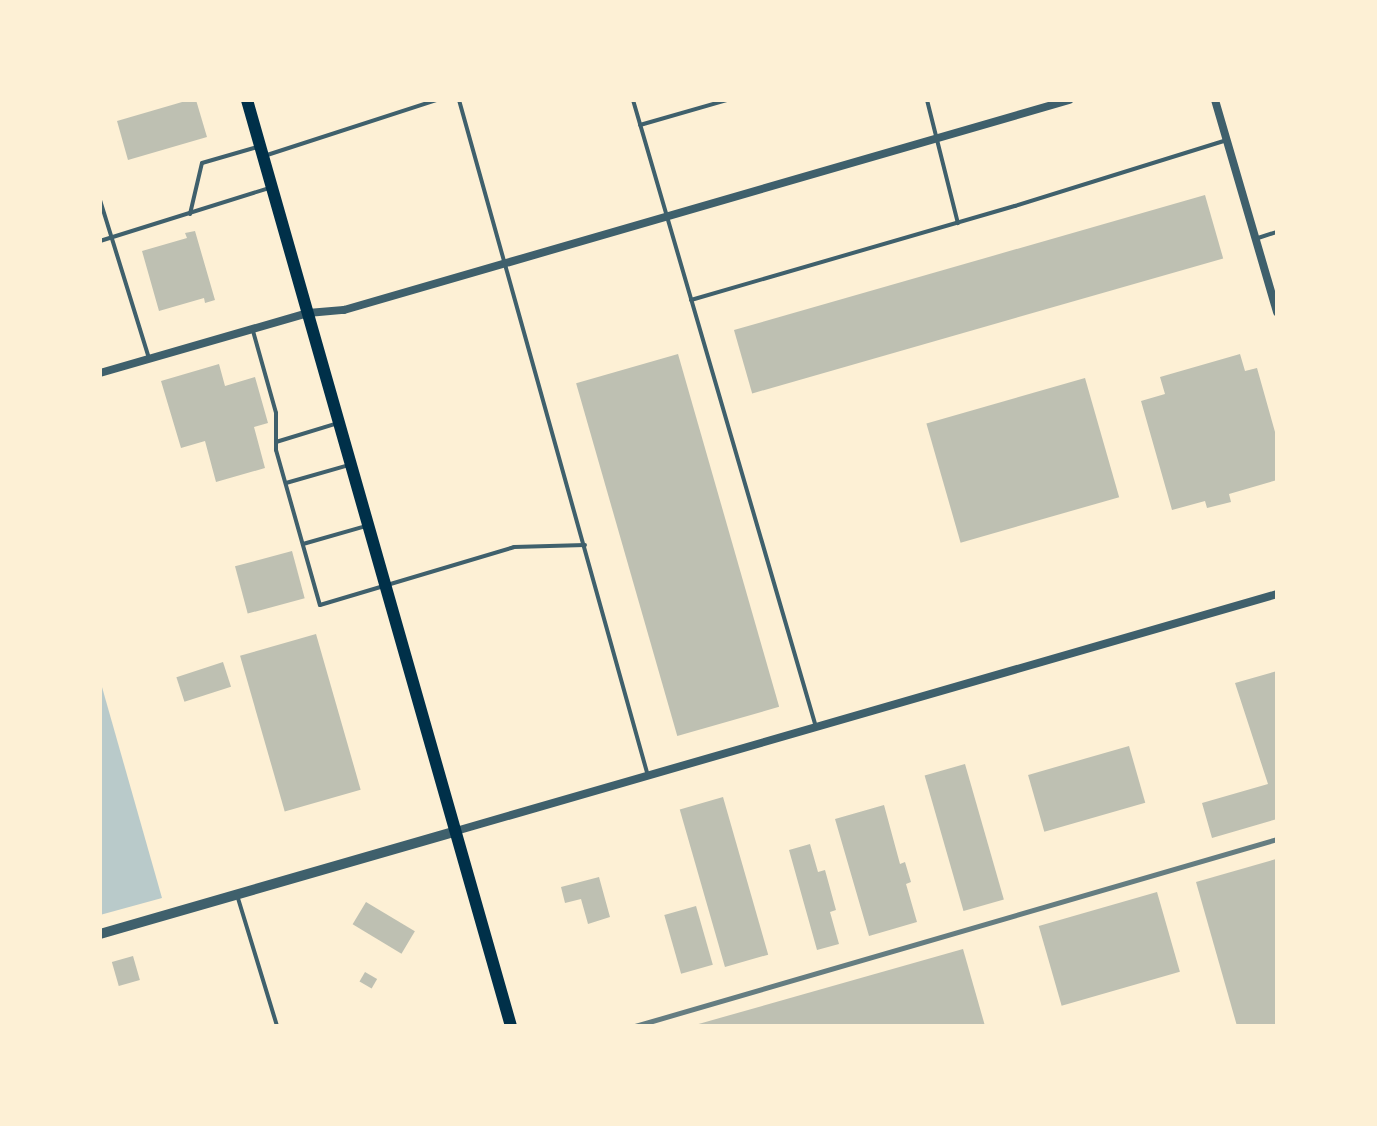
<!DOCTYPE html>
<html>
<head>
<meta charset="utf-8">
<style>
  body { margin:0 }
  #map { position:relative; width:1377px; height:1126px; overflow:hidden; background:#fdf0d5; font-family:"Golos Text",sans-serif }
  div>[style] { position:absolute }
  .green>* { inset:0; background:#b9caca }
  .building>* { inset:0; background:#bec0b2; transform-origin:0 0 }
  .service>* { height:4px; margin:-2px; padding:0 2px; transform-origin:2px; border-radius:2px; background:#3f606c }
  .minor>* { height:8px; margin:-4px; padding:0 4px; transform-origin:4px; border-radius:4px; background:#3f606c }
  .tertiary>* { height:10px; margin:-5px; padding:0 5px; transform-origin:5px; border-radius:5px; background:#3f606c }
  .secondary>* { height:12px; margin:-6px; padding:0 6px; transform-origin:6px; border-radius:6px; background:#003049 }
  .rail>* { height:5px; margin:-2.5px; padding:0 2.5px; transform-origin:2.5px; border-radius:2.5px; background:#657d81 }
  span { translate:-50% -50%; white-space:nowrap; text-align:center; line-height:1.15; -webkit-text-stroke:6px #fdf0d5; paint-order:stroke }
  .frame { position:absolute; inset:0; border:102px solid #fdf0d5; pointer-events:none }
</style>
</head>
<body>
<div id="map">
  <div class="green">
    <div style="clip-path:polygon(100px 680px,162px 898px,100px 915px)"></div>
  </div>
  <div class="building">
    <div style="clip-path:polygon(189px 100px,196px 100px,207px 137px,128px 160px,117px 121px)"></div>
    <div style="left:1205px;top:195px;width:66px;height:490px;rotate:74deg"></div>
    <div style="clip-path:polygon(195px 231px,215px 300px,205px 303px,204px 298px,159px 311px,142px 251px,187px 238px,185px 233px)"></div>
    <div style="left:678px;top:354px;width:367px;height:106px;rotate:74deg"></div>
    <div style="clip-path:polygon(1240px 354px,1245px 371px,1257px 368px,1277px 439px,1277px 480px,1229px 494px,1231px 502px,1207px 508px,1205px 501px,1172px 510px,1141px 401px,1165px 394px,1160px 377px)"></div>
    <div style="clip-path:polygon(219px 364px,225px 386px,255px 377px,268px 423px,254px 427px,265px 468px,216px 482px,205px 441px,181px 448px,161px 381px)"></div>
    <div style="left:1085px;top:378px;width:124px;height:165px;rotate:74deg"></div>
    <div style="left:292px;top:551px;width:49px;height:59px;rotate:75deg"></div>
    <div style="left:316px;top:634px;width:162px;height:79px;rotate:74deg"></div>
    <div style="left:223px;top:662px;width:26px;height:49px;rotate:72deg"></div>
    <div style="clip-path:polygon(1277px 671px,1277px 819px,1212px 838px,1202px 803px,1268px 784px,1235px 683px)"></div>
    <div style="left:1129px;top:746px;width:59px;height:105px;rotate:74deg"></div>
    <div style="left:965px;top:764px;width:141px;height:42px;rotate:74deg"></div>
    <div style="left:723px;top:797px;width:164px;height:45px;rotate:74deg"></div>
    <div style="clip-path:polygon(884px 805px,900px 864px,905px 862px,911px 882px,906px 884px,917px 922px,869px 936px,835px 819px)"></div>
    <div style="clip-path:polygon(810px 844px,818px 872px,825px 870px,836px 910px,830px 912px,839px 944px,817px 950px,789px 850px)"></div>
    <div style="clip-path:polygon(1276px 859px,1277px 1026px,1237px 1026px,1196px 882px)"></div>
    <div style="clip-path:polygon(599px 877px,610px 917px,588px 924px,581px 899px,565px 903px,561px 887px)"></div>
    <div style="left:1157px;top:892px;width:83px;height:123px;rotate:74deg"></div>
    <div style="left:366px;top:902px;width:57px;height:26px;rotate:31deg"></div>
    <div style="left:696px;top:906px;width:61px;height:33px;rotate:74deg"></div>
    <div style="clip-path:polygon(963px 949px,985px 1026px,696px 1026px,695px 1025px)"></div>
    <div style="left:133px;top:956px;width:25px;height:22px;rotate:74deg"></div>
    <div style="left:365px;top:972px;width:14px;height:11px;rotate:30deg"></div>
  </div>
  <div class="service">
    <div style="left:459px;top:100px;width:702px;rotate:74.38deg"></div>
    <div style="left:633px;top:100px;width:653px;rotate:73.73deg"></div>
    <div style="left:927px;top:100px;width:127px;rotate:75.9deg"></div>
    <div style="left:640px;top:125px;width:91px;rotate:-16deg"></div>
    <div style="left:264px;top:156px;width:181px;rotate:-18deg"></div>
    <div style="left:100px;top:200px;width:165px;rotate:72.8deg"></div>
    <div style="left:190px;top:214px;width:52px;rotate:-76.8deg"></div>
    <div style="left:202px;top:163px;width:57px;rotate:-16.2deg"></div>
    <div style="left:1258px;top:238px;width:20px;rotate:-18deg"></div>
    <div style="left:100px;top:241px;width:177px;rotate:-17.4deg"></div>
    <div style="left:691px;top:300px;width:337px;rotate:-16.2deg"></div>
    <div style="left:1015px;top:206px;width:222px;rotate:-17.3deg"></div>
    <div style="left:253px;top:331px;width:85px;rotate:74.3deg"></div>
    <div style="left:276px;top:413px;width:37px;rotate:90deg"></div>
    <div style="left:276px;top:450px;width:161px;rotate:74.2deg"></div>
    <div style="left:320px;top:605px;width:202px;rotate:-16.6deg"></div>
    <div style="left:514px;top:547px;width:71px;rotate:-1.6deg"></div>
    <div style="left:276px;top:442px;width:62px;rotate:-17deg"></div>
    <div style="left:286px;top:483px;width:66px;rotate:-15.9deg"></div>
    <div style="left:303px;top:544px;width:66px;rotate:-15.9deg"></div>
    <div style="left:237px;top:895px;width:137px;rotate:73deg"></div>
  </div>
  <div class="minor">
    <div style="left:1215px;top:100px;width:221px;rotate:73.7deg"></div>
    <div style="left:100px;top:373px;width:216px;rotate:-16.1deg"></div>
    <div style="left:308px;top:313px;width:36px;rotate:-5deg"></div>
    <div style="left:344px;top:310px;width:755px;rotate:-16.15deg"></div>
    <div style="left:456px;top:831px;width:855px;rotate:-16.1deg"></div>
  </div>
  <div class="tertiary">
    <div style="left:100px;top:934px;width:371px;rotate:-16.1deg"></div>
  </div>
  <div class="secondary">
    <div style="left:247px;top:100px;width:963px;rotate:74.09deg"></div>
  </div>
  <div class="rail">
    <div style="left:635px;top:1026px;width:669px;rotate:-16.24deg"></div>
  </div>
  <div class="frame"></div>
</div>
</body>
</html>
